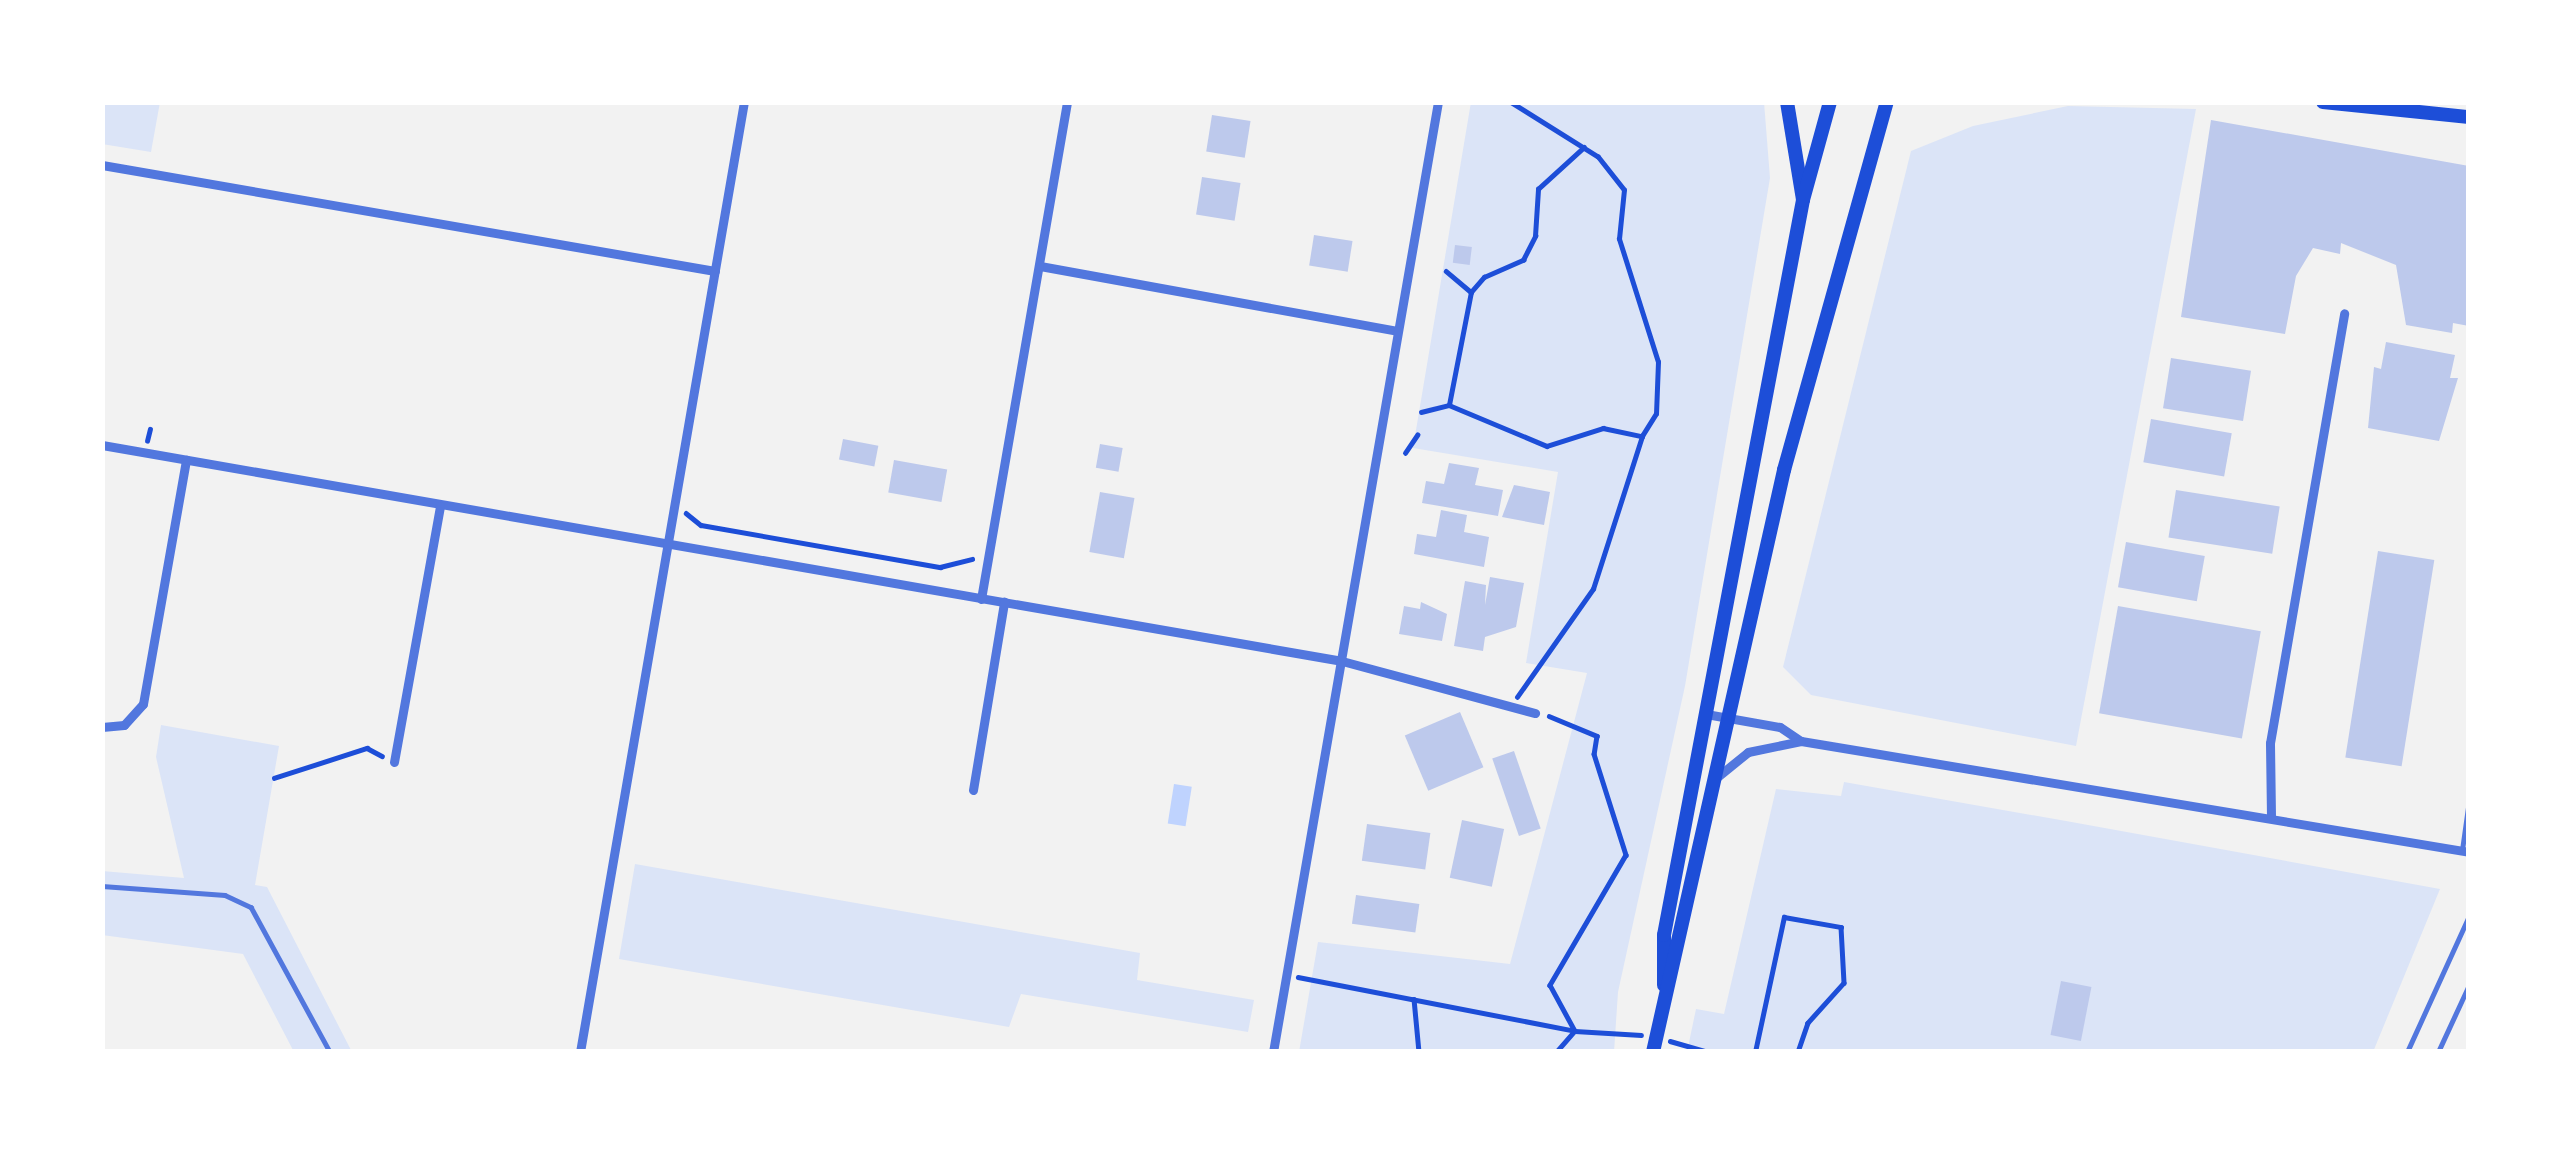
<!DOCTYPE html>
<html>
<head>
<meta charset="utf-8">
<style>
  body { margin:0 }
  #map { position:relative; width:2571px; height:1154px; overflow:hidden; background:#f2f2f2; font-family:"Varela Round",sans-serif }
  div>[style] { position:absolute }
  .green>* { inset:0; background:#dbe4f7 }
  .water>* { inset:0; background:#bfd3fe; transform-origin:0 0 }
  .building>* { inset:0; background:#bdc9ec; transform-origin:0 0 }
  .path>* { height:4.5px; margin:-2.25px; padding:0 2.25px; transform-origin:2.25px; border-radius:2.25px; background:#1d4ed8 }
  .service>* { height:4.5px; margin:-2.25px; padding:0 2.25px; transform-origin:2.25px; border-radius:2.25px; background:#5277de }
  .minor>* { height:9px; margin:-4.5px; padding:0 4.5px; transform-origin:4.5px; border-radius:4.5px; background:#5277de }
  .primary>* { height:14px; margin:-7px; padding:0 7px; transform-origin:7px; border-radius:7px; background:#1d4ed8 }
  span { translate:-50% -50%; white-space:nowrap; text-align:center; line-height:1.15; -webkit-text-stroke:10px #fff; paint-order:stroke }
  .frame { position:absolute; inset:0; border:105px solid #fff; pointer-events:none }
</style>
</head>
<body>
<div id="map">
  <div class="green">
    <div style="clip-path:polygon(102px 102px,160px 102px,151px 152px,102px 144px)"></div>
    <div style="clip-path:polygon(1471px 102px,1764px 102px,1770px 178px,1685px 686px,1618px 992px,1614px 1052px,1299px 1052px,1318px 942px,1510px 964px,1587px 673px,1526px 663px,1558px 472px,1413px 448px)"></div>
    <div style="clip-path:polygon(2068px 106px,2196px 109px,2076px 746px,1811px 695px,1783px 667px,1911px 151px,1973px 126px)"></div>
    <div style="clip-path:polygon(161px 725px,279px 746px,255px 885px,267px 887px,352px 1052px,294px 1052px,243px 954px,102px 935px,102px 871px,184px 878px,156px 757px)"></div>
    <div style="clip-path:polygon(1844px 782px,2066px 821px,2440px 889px,2373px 1052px,1687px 1052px,1696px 1009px,1724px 1014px,1776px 789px,1841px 796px)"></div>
    <div style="clip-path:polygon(635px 864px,1140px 953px,1137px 980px,1254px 1000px,1248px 1032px,1021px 994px,1009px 1027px,619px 959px)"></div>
  </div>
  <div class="water">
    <div style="left:1174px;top:784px;width:18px;height:40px;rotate:9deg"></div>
  </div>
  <div class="building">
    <div style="left:1212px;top:115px;width:39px;height:37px;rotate:9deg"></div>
    <div style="clip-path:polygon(2211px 120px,2469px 166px,2469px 326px,2453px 323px,2452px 333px,2406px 325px,2396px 265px,2341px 243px,2340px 254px,2313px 248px,2296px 276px,2285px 334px,2181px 317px)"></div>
    <div style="left:1202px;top:177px;width:39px;height:38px;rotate:9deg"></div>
    <div style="left:1314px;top:235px;width:39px;height:31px;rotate:9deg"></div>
    <div style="left:1455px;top:245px;width:17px;height:18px;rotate:7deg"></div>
    <div style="clip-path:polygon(2386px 342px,2455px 355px,2450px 378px,2458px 378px,2439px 441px,2368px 428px,2374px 367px,2381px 369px)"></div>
    <div style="left:2171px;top:358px;width:81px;height:51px;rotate:9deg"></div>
    <div style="left:2151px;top:419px;width:82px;height:44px;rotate:10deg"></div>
    <div style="left:843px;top:439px;width:36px;height:21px;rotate:11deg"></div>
    <div style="left:1100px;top:444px;width:23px;height:24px;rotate:10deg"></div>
    <div style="left:894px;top:460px;width:54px;height:33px;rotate:10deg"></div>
    <div style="clip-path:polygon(1449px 463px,1479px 468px,1475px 485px,1503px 490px,1498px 516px,1422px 503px,1426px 481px,1444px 484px)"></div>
    <div style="clip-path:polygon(1514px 485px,1550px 492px,1544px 525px,1502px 517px)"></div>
    <div style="left:2176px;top:490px;width:105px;height:48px;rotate:9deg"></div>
    <div style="left:1100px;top:492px;width:35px;height:61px;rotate:10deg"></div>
    <div style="clip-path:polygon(1441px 510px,1467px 515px,1464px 532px,1489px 537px,1484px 567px,1414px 554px,1417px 534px,1436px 537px)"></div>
    <div style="left:2126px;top:542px;width:80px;height:46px;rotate:10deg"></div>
    <div style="left:2378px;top:551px;width:57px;height:209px;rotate:9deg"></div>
    <div style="clip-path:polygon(1490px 577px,1524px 583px,1516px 627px,1485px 637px,1483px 651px,1454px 646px,1465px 581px,1486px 585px,1485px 605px)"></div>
    <div style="clip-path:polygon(1421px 602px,1447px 614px,1442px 641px,1399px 634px,1404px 606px,1420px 609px)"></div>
    <div style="left:2118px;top:606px;width:145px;height:109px;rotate:10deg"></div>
    <div style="left:1460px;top:712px;width:60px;height:60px;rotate:67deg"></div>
    <div style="left:1514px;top:751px;width:82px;height:23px;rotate:71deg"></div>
    <div style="left:1462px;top:820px;width:43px;height:59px;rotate:12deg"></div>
    <div style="left:1367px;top:824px;width:64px;height:37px;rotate:8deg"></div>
    <div style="left:1356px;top:895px;width:64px;height:29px;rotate:8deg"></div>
    <div style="left:2061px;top:981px;width:31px;height:55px;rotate:11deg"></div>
  </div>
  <div class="path">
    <div style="left:1446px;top:271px;width:33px;rotate:40deg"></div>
    <div style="left:1449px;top:405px;width:115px;rotate:-79deg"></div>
    <div style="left:1471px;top:292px;width:20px;rotate:-49deg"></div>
    <div style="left:1484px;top:277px;width:43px;rotate:-23.6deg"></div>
    <div style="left:1523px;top:260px;width:27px;rotate:-63deg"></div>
    <div style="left:1535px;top:236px;width:47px;rotate:-86.3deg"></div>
    <div style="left:1538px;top:189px;width:62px;rotate:-42.4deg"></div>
    <div style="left:1421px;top:412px;width:29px;rotate:-14deg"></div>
    <div style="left:1449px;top:405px;width:106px;rotate:22.7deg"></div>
    <div style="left:1547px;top:446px;width:59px;rotate:-17.8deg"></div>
    <div style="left:1603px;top:428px;width:40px;rotate:12deg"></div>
    <div style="left:1642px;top:436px;width:26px;rotate:-58deg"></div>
    <div style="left:1656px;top:414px;width:52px;rotate:-87.8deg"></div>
    <div style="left:1658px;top:362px;width:129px;rotate:-107.6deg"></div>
    <div style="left:1619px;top:239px;width:49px;rotate:-84.2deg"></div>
    <div style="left:1624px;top:190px;width:42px;rotate:-128.2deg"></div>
    <div style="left:1598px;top:157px;width:104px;rotate:-148deg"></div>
    <div style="left:147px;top:441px;width:12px;rotate:-76deg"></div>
    <div style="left:1405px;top:453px;width:22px;rotate:-56deg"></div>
    <div style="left:686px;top:513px;width:19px;rotate:39deg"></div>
    <div style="left:701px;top:525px;width:243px;rotate:10deg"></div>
    <div style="left:940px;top:567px;width:33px;rotate:-14deg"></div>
    <div style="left:1517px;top:697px;width:132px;rotate:-54.9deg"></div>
    <div style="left:1593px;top:589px;width:161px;rotate:-72.2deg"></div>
    <div style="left:1549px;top:716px;width:52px;rotate:22.6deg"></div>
    <div style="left:1597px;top:736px;width:18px;rotate:99deg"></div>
    <div style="left:1594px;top:754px;width:106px;rotate:72.4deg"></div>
    <div style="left:1626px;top:855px;width:151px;rotate:120.3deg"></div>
    <div style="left:1550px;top:985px;width:52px;rotate:61.5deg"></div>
    <div style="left:1575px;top:1031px;width:28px;rotate:131deg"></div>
    <div style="left:274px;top:778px;width:98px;rotate:-17.9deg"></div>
    <div style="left:367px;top:748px;width:17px;rotate:28deg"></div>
    <div style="left:1298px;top:977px;width:282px;rotate:11deg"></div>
    <div style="left:1575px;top:1031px;width:66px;rotate:3.5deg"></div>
    <div style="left:1414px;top:999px;width:53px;rotate:84.6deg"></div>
    <div style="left:1670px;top:1041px;width:40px;rotate:16deg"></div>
    <div style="left:1755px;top:1052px;width:138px;rotate:-77.9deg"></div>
    <div style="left:1784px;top:917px;width:58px;rotate:10deg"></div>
    <div style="left:1841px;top:927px;width:56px;rotate:86.9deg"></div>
    <div style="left:1844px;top:983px;width:54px;rotate:132deg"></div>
    <div style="left:1808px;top:1023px;width:31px;rotate:109deg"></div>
  </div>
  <div class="service">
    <div style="left:2462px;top:850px;width:50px;rotate:-82deg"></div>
    <div style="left:102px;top:886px;width:123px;rotate:4.2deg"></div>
    <div style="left:225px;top:895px;width:29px;rotate:25deg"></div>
    <div style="left:251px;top:907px;width:165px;rotate:61.4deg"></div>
    <div style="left:2407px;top:1052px;width:149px;rotate:-65.5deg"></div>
    <div style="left:2438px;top:1052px;width:74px;rotate:-65.2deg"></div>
  </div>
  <div class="minor">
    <div style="left:102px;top:165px;width:622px;rotate:9.81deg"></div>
    <div style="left:1040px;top:266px;width:363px;rotate:10.3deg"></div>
    <div style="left:102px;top:445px;width:1259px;rotate:9.88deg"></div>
    <div style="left:1342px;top:661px;width:200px;rotate:15.1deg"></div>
    <div style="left:981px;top:599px;width:504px;rotate:-80.18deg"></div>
    <div style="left:1706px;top:714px;width:75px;rotate:10deg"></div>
    <div style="left:1780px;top:727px;width:25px;rotate:34deg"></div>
    <div style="left:1801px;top:741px;width:677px;rotate:9.43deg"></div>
    <div style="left:102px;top:727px;width:22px;rotate:-5deg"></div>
    <div style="left:124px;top:725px;width:28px;rotate:-48deg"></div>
    <div style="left:143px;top:704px;width:248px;rotate:-80deg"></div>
    <div style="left:394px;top:762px;width:260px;rotate:-79.8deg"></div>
    <div style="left:1716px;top:778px;width:41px;rotate:-39.1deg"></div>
    <div style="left:1748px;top:752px;width:54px;rotate:-11.7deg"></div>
    <div style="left:973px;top:790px;width:191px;rotate:-80.6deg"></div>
    <div style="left:2271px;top:816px;width:73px;rotate:-90.8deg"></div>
    <div style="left:2270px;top:743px;width:436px;rotate:-80.2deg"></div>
    <div style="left:580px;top:1052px;width:964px;rotate:-80.21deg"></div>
    <div style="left:1273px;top:1052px;width:964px;rotate:-80.15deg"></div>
  </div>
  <div class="primary">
    <div style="left:1787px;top:102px;width:99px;rotate:80.7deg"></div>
    <div style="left:2323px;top:102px;width:147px;rotate:5.9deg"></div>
    <div style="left:1664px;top:985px;width:50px;rotate:-90deg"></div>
    <div style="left:1664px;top:935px;width:748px;rotate:-79.29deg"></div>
    <div style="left:1803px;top:200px;width:102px;rotate:-74.6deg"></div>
    <div style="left:1653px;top:1052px;width:597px;rotate:-77.31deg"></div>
    <div style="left:1784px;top:470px;width:382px;rotate:-74.4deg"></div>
  </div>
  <div class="frame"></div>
</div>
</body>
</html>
